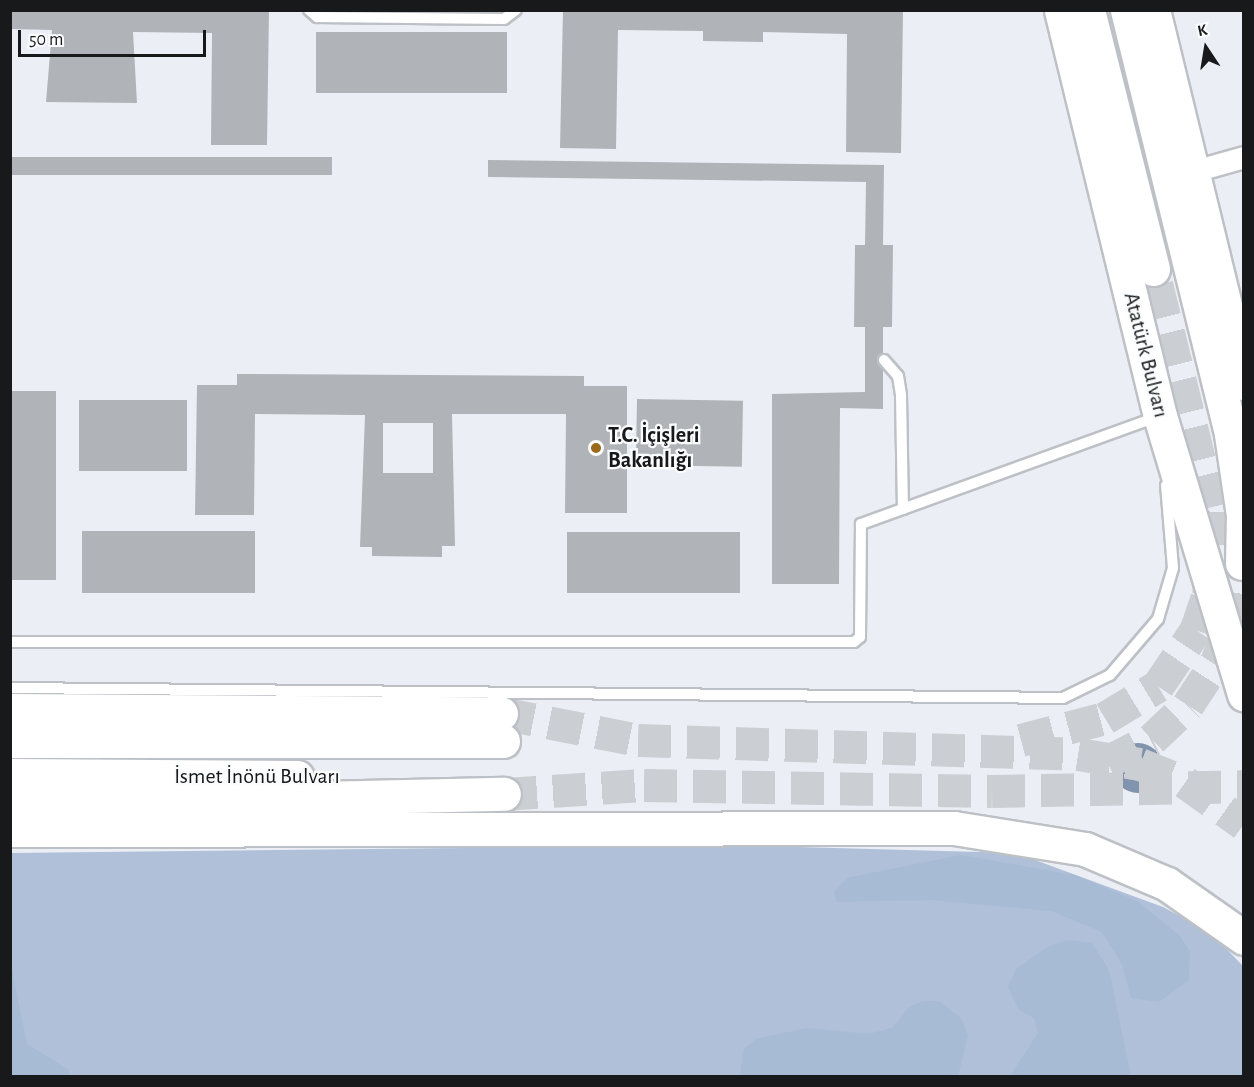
<!DOCTYPE html>
<html>
<head>
<meta charset="utf-8">
<style>
  body { margin:0 }
  #map { position:relative; width:1254px; height:1087px; overflow:hidden; background:#ebeff5; font-family:"Alegreya Sans",sans-serif }
  div>[style] { position:absolute }
  .green>* { inset:0; background:#afc0d8 }
  .forest>* { inset:0; background:#a7bbd5 }
  .water>* { inset:0; background:#8194ad }
  .round { border-radius:50% }
  .building>* { inset:0; background:#b0b4b9; transform-origin:0 0 }
  .primary-tunnel>* { height:33px; margin-top:-16.5px; transform-origin:0; background:repeating-linear-gradient(90deg,#cbcfd4 0 33px,transparent 0 49px) }
  .roads { filter:drop-shadow(2px 0 #bdc1c6) drop-shadow(-2px 0 #bdc1c6) drop-shadow(0 2px #bdc1c6) drop-shadow(0 -2px #bdc1c6) }
  .lane>* { height:10px; margin:-5px; padding:0 5px; transform-origin:5px; border-radius:5px; background:#fff }
  .street>* { height:21px; margin:-10.5px; padding:0 10.5px; transform-origin:10.5px; border-radius:10.5px; background:#fff }
  .primary>* { height:33px; margin:-16.5px; padding:0 16.5px; transform-origin:16.5px; border-radius:16.5px; background:#fff }
  .dots>* { width:16px; height:16px; translate:-50% -50%; box-sizing:border-box; border:3px solid #fafcfe; border-radius:50% }
  span { translate:-50% -50%; white-space:nowrap; text-align:center; line-height:1.15; -webkit-text-stroke:4.5px #fafcfe; paint-order:stroke }
  .street-label { font-size:22px; color:#17191b }
  .poi-label { font-size:22px; color:#17191b; font-weight:700 }
  .left { translate:0 -50%; text-align:left }
  .frame { position:absolute; inset:0; border:12px solid #17191b; pointer-events:none }
  .north { position:absolute; left:1176px; top:18px; width:60px; height:60px; -webkit-text-stroke:4px #fafcfe; paint-order:stroke; rotate:348deg; font-size:16px; font-weight:700; line-height:24px; text-align:center; color:#17191b }
  .north::after { content:''; display:block; margin:auto; width:21px; height:27px; background:#17191b; clip-path:polygon(50% 0,100% 100%,50% 72%,0 100%) }
  .scale { position:absolute; left:18px; top:30px; width:188px; height:27px; box-sizing:border-box; border:3px solid #17191b; border-top:0; padding-left:8px; font-size:18px; line-height:21px; white-space:nowrap; color:#17191b; -webkit-text-stroke:4px #fafcfe; paint-order:stroke }
</style>
</head>
<body>
<div id="map">
  <div class="green">
    <div style="clip-path:polygon(730px 845px,1016px 853px,1163px 907px,1211px 933px,1243px 966px,1243px 1076px,11px 1076px,10px 853px)"></div>
  </div>
  <div class="forest">
    <div style="clip-path:polygon(960px 855px,1075px 875px,1137px 901px,1180px 936px,1190px 952px,1189px 980px,1159px 1002px,1131px 998px,1122px 964px,1102px 932px,1051px 911px,931px 900px,837px 902px,834px 892px,847px 878px)"></div>
    <div style="clip-path:polygon(1067px 940px,1092px 943px,1109px 970px,1131px 1076px,1010px 1076px,1038px 1033px,1034px 1018px,1019px 1010px,1008px 987px,1016px 969px,1047px 947px)"></div>
    <div style="clip-path:polygon(10px 960px,27px 1044px,69px 1070px,69px 1076px,11px 1076px)"></div>
    <div style="clip-path:polygon(923px 1001px,939px 1001px,961px 1018px,968px 1036px,958px 1076px,740px 1076px,743px 1050px,756px 1039px,807px 1028px,868px 1034px,892px 1028px,909px 1007px)"></div>
  </div>
  <div class="water">
    <div class="round" style="left:1113px;top:743px;width:50px;height:50px"></div>
  </div>
  <div class="building">
    <div style="clip-path:polygon(10px 10px,269px 10px,267px 145px,211px 145px,212px 33px,133px 32px,137px 103px,46px 102px,52px 30px,10px 29px)"></div>
    <div style="clip-path:polygon(563px 10px,903px 10px,901px 153px,846px 152px,847px 34px,763px 32px,763px 42px,703px 41px,703px 31px,618px 30px,616px 149px,560px 148px)"></div>
    <div style="left:316px;top:32px;width:191px;height:61px"></div>
    <div style="left:10px;top:157px;width:322px;height:18px"></div>
    <div style="clip-path:polygon(488px 160px,884px 165px,883px 245px,893px 245px,892px 327px,883px 327px,883px 409px,840px 408px,839px 584px,772px 584px,772px 394px,865px 392px,865px 327px,854px 327px,855px 245px,865px 245px,866px 182px,488px 177px)"></div>
    <div style="clip-path:polygon(evenodd,237px 374px,584px 376px,584px 386px,627px 386px,627px 513px,565px 513px,566px 414px,452px 414px,455px 546px,442px 546px,442px 557px,372px 556px,372px 547px,360px 547px,365px 415px,255px 414px,254px 515px,195px 515px,197px 385px,237px 385px,237px 374px,383px 423px,433px 423px,433px 473px,383px 473px,383px 423px)"></div>
    <div style="left:10px;top:391px;width:46px;height:189px"></div>
    <div style="left:637px;top:399px;width:106px;height:66px;rotate:1deg"></div>
    <div style="left:79px;top:400px;width:108px;height:71px"></div>
    <div style="left:255px;top:531px;width:62px;height:173px;rotate:90deg"></div>
    <div style="left:740px;top:532px;width:61px;height:173px;rotate:90deg"></div>
  </div>
  <div class="primary-tunnel">
    <div style="left:501px;top:713px;width:140px;rotate:11.1deg"></div>
    <div style="left:638px;top:740px;width:440px;rotate:1.8deg"></div>
    <div style="left:1078px;top:754px;width:63px;rotate:9.2deg"></div>
    <div style="left:1140px;top:764px;width:48px;rotate:21.8deg"></div>
    <div style="left:1185px;top:782px;width:72px;rotate:35.4deg"></div>
    <div style="left:1021px;top:740px;width:87px;rotate:-14.7deg"></div>
    <div style="left:1105px;top:718px;width:62px;rotate:-31.1deg"></div>
    <div style="left:1158px;top:686px;width:68px;rotate:-55.8deg"></div>
    <div style="left:1196px;top:630px;width:39px;rotate:-71deg"></div>
    <div style="left:1209px;top:593px;width:86px;rotate:-88.7deg"></div>
    <div style="left:1211px;top:507px;width:245px;rotate:-103.7deg"></div>
    <div style="left:1107px;top:762px;width:51px;rotate:-27.1deg"></div>
    <div style="left:1152px;top:739px;width:50px;rotate:-43.4deg"></div>
    <div style="left:1188px;top:705px;width:53px;rotate:-56.6deg"></div>
    <div style="left:1217px;top:661px;width:39px;rotate:-69deg"></div>
    <div style="left:1231px;top:625px;width:63px;rotate:-79.9deg"></div>
    <div style="left:504px;top:794px;width:140px;rotate:-3.7deg"></div>
    <div style="left:644px;top:785px;width:348px;rotate:1deg"></div>
    <div style="left:992px;top:791px;width:252px;rotate:-1.1deg"></div>
  </div>
  <div class="roads">
    <div class="lane">
      <div style="left:309px;top:10px;width:11px;rotate:41deg"></div>
      <div style="left:317px;top:17px;width:187px;rotate:0.6deg"></div>
      <div style="left:504px;top:19px;width:15px;rotate:-37deg"></div>
      <div style="left:884px;top:360px;width:21px;rotate:49deg"></div>
      <div style="left:898px;top:376px;width:20px;rotate:81deg"></div>
      <div style="left:901px;top:396px;width:113px;rotate:89deg"></div>
      <div style="left:10px;top:642px;width:844px"></div>
      <div style="left:854px;top:642px;width:8px;rotate:-40deg"></div>
      <div style="left:860px;top:637px;width:113px;rotate:-89.5deg"></div>
      <div style="left:861px;top:524px;width:315px;rotate:-19.9deg"></div>
      <div style="left:10px;top:688px;width:1053px;rotate:0.54deg"></div>
      <div style="left:1063px;top:698px;width:52px;rotate:-26.1deg"></div>
      <div style="left:1110px;top:675px;width:74px;rotate:-49.4deg"></div>
      <div style="left:1158px;top:619px;width:53px;rotate:-73.6deg"></div>
      <div style="left:1173px;top:568px;width:83px;rotate:-94.8deg"></div>
    </div>
    <div class="street">
      <div style="left:1194px;top:171px;width:52px;rotate:-15.6deg"></div>
    </div>
    <div class="primary">
      <div style="left:1061px;top:10px;width:418px;rotate:76.3deg"></div>
      <div style="left:1160px;top:416px;width:291px;rotate:73.2deg"></div>
      <div style="left:1088px;top:10px;width:267px;rotate:75.9deg"></div>
      <div style="left:1127px;top:10px;width:437px;rotate:76.2deg"></div>
      <div style="left:1231px;top:434px;width:82px;rotate:81.6deg"></div>
      <div style="left:1243px;top:515px;width:48px;rotate:91.2deg"></div>
      <div style="left:1153px;top:10px;width:384px;rotate:76.3deg"></div>
      <div style="left:10px;top:710px;width:491px;rotate:0.4deg"></div>
      <div style="left:10px;top:741px;width:493px"></div>
      <div style="left:10px;top:775px;width:287px;rotate:0.4deg"></div>
      <div style="left:10px;top:805px;width:494px;rotate:-1.3deg"></div>
      <div style="left:10px;top:830px;width:944px;rotate:-0.12deg"></div>
      <div style="left:954px;top:828px;width:133px;rotate:9.1deg"></div>
      <div style="left:1085px;top:849px;width:89px;rotate:23.1deg"></div>
      <div style="left:1167px;top:884px;width:94px;rotate:35deg"></div>
    </div>
  </div>
  <div class="dots">
    <div style="left:596px;top:448px;background:#996b1b"></div>
  </div>
  <div class="street-label">
    <span style="left:1146px;top:355px;rotate:76deg">Atatürk Bulvarı</span>
    <span style="left:257px;top:777px">İsmet İnönü Bulvarı</span>
  </div>
  <div class="poi-label">
    <span class="left" style="left:608px;top:448px">T.C. İçişleri<br>Bakanlığı</span>
  </div>
  <div class="frame"></div>
  <div class="north">K</div>
  <div class="scale">50 m</div>
</div>
</body>
</html>
